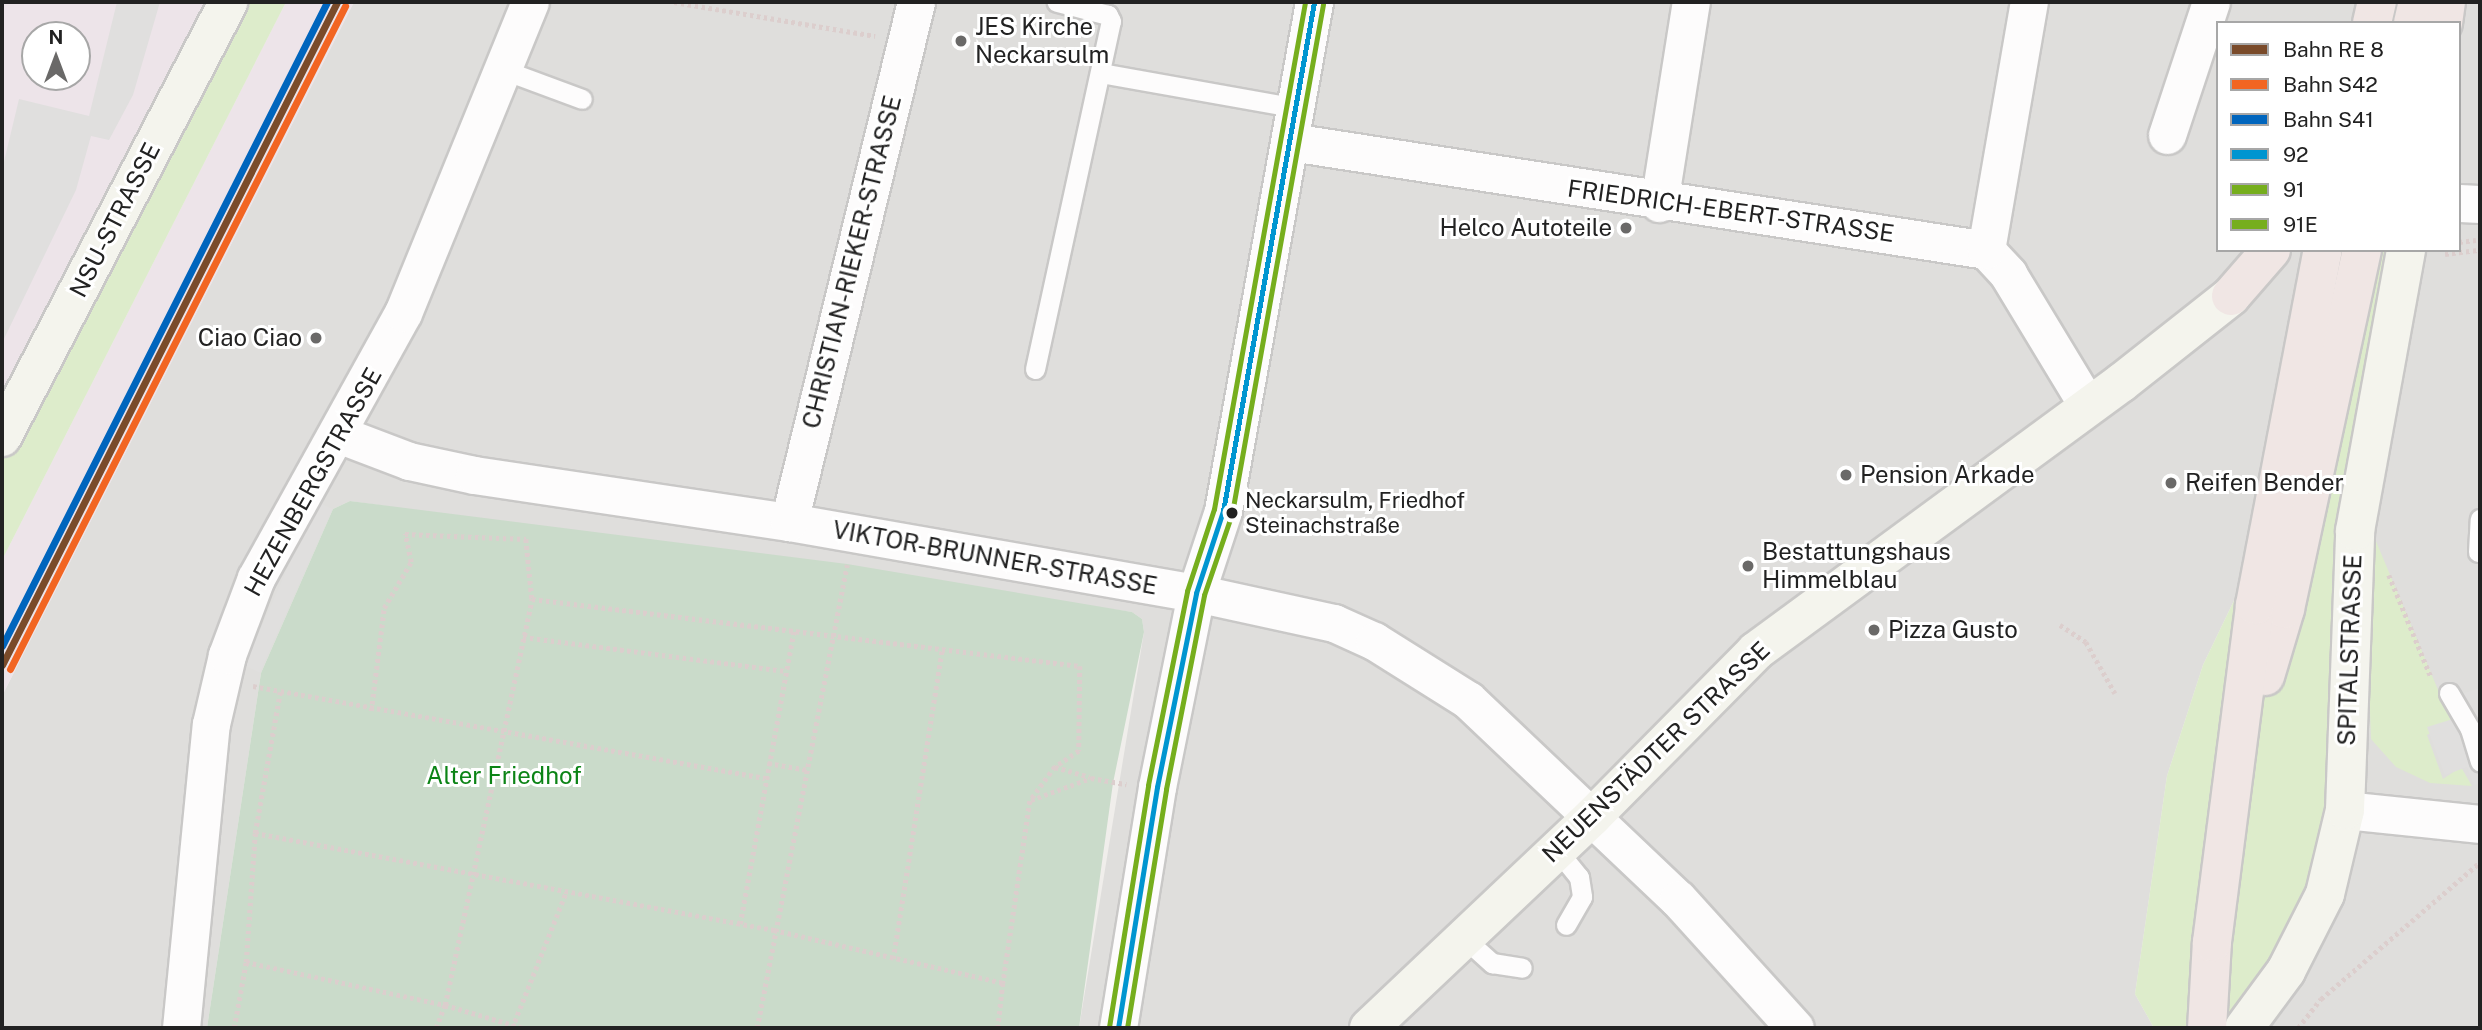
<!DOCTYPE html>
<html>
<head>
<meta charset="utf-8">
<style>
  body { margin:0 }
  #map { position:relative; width:2482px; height:1030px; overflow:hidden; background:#f0eeeb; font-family:"Public Sans",sans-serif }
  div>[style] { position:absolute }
  .residential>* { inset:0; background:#dfdedc }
  .industrial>* { inset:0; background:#ede4e9 }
  .grass>* { inset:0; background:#ddeccb }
  .cemetery>* { inset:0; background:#cadbca }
  .parking>* { inset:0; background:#e0dfde; transform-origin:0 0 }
  .path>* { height:4.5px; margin-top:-2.25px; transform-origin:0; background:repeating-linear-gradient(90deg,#dccecd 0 3.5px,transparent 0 7px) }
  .roads { filter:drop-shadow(2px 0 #c9c8c7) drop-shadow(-2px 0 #c9c8c7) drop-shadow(0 2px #c9c8c7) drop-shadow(0 -2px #c9c8c7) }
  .service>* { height:19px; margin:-9.5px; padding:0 9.5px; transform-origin:9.5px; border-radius:9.5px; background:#fdfcfc }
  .minor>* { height:37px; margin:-18.5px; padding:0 18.5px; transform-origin:18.5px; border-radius:18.5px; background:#fdfcfc }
  .secondary>* { height:38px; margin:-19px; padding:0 19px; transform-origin:19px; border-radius:19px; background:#f4f4ed }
  .trunk>* { height:38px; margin:-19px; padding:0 19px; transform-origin:19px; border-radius:19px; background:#f0e6e4 }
  .bus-1>* { height:5px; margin:-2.5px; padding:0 2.5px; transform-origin:2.5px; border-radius:2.5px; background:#0095d0 }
  .bus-2>* { height:5px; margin:-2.5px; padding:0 2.5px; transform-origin:2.5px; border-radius:2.5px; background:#76ae1d }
  .bus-3>* { height:5px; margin:-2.5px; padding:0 2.5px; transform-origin:2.5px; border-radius:2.5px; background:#76ae1d }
  .rail-1>* { height:7px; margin:-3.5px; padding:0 3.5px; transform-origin:3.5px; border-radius:3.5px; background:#7a4b2a }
  .rail-2>* { height:7px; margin:-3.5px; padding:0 3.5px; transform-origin:3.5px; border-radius:3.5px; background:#f26522 }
  .rail-3>* { height:7px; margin:-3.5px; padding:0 3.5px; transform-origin:3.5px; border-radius:3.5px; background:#0065bd }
  .dots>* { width:19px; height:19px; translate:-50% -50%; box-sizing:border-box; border:4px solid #fff; border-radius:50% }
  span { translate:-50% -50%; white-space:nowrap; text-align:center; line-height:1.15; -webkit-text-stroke:6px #fff; paint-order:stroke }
  .bus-label { font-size:22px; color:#222 }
  .left { translate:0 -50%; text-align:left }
  .poi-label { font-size:24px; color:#222 }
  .right { translate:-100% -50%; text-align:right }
  .street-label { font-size:24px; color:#222 }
  .park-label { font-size:24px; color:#0c8416 }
  .frame { position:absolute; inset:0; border:4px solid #222; pointer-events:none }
  .legend { position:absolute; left:2216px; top:21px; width:245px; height:231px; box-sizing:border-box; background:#fff; border:2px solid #a7a7a7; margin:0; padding:9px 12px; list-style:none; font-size:21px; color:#222 }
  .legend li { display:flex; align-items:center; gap:14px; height:35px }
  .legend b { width:35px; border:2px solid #a7a7a7 }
  .north { position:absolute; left:21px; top:21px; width:70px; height:70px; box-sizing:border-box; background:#fff; border:2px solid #a7a7a7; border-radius:50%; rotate:0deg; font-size:19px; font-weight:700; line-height:28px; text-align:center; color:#222 }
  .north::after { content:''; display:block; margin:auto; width:24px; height:32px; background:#6a6968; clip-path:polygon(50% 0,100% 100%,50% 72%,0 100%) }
</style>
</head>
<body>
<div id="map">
  <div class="residential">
    <div style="clip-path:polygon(354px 2px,2369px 2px,2365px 23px,2218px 23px,2218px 250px,2306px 250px,2241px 586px,2203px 665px,2167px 776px,2135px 994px,2154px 1028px,1079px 1028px,1144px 632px,1142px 619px,1132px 612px,350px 501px,333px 509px,261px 673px,207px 1028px,2px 1028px,2px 696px)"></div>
    <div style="clip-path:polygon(2449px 2px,2480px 2px,2480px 1028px,2227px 1028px,2326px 818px,2329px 706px,2343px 523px,2399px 250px,2459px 250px,2459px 23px)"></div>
  </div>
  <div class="industrial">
    <div style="clip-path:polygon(evenodd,2px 2px,209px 2px,2px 430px,2px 2px,35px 35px,77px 35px,77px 77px,35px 77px,35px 35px)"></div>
    <div style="clip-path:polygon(286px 2px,354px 2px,2px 696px,2px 560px)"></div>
  </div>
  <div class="grass">
    <div style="clip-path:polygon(209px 2px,286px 2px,2px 560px,2px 430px)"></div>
    <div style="clip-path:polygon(2306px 250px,2399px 250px,2343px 523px,2329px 706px,2326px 818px,2314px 889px,2247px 1006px,2227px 1028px,2154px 1028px,2135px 994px,2167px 776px,2203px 665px,2241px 586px)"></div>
    <div style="clip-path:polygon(2373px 534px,2451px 721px,2427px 735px,2443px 779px,2461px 767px,2472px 786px,2430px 783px,2396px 767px,2371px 739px,2367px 633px)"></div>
  </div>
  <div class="cemetery">
    <div style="clip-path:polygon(350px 501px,847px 564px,1132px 612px,1142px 619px,1144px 632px,1113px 783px,1079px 1028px,207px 1028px,261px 673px,333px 509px)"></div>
  </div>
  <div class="parking">
    <div style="clip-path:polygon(117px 2px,160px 2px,133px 95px,109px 140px,91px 136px,76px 190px,2px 343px,2px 170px,19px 99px,89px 116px)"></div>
    <div style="left:317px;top:502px;width:17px;height:179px;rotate:24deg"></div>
    <div style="clip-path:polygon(2480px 688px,2480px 783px,2474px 785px,2467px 767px,2445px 775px,2427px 727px,2453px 719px,2443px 700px)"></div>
  </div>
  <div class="path">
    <div style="left:674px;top:2px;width:204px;rotate:9.6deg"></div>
    <div style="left:2459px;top:242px;width:17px;rotate:-7deg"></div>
    <div style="left:2445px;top:254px;width:35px;rotate:-7deg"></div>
    <div style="left:2389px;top:575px;width:110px;rotate:67.6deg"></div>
    <div style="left:2060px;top:625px;width:31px;rotate:33deg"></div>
    <div style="left:2086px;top:642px;width:59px;rotate:60.4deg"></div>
    <div style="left:523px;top:637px;width:265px;rotate:7.4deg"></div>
    <div style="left:253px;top:686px;width:520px;rotate:10.19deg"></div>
    <div style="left:371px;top:711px;width:104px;rotate:-82.8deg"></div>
    <div style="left:384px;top:608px;width:53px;rotate:-59.6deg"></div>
    <div style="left:411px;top:562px;width:29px;rotate:-102deg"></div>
    <div style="left:405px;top:534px;width:121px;rotate:2.4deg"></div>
    <div style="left:526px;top:539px;width:60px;rotate:84.3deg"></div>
    <div style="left:532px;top:599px;width:552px;rotate:6.97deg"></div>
    <div style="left:1080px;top:666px;width:85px;rotate:90.7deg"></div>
    <div style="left:1079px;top:751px;width:29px;rotate:146deg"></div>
    <div style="left:1055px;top:767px;width:42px;rotate:126.3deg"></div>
    <div style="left:1030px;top:801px;width:184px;rotate:98.4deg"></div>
    <div style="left:768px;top:763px;width:39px;rotate:10deg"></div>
    <div style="left:1055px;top:767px;width:36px;rotate:16deg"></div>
    <div style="left:1031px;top:800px;width:64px;rotate:-20.1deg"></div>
    <div style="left:1091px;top:778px;width:36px;rotate:10deg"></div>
    <div style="left:255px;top:833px;width:528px;rotate:10.59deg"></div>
    <div style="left:774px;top:930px;width:235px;rotate:13deg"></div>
    <div style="left:1003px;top:983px;width:45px;rotate:96.3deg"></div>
    <div style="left:740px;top:924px;width:299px;rotate:-79.6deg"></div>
    <div style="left:893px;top:959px;width:313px;rotate:-81deg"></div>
    <div style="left:246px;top:962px;width:204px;rotate:12.2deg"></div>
    <div style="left:445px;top:1005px;width:81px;rotate:16.4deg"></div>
    <div style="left:234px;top:1028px;width:67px;rotate:-79.7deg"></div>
    <div style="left:246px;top:962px;width:129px;rotate:-86deg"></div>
    <div style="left:255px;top:833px;width:143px;rotate:-79.9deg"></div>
    <div style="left:436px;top:1028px;width:25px;rotate:-69deg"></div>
    <div style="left:445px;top:1005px;width:415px;rotate:-77.9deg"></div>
    <div style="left:512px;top:1028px;width:146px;rotate:-68.3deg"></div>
    <div style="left:757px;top:1028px;width:472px;rotate:-79deg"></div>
    <div style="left:2298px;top:1028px;width:37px;rotate:-52deg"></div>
    <div style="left:2321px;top:999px;width:210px;rotate:-40.7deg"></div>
  </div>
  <div class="roads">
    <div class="service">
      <div style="left:501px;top:69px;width:86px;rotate:20.3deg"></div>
      <div style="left:1101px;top:73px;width:200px;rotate:10.1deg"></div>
      <div style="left:1035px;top:369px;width:356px;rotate:-77.7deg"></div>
      <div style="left:1111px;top:21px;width:7px;rotate:-117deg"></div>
      <div style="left:1108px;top:15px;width:53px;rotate:-165.7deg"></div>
      <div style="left:2478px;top:552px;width:33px;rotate:-87deg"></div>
      <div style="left:2449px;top:693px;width:42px;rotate:59.7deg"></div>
      <div style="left:2470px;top:729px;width:34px;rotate:73deg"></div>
      <div style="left:1557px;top:850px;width:35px;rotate:51deg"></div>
      <div style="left:1579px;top:877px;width:20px;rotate:81deg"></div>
      <div style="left:1582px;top:897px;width:32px;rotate:120deg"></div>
      <div style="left:1464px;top:938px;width:38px;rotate:42deg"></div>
      <div style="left:1492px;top:963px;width:30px;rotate:9deg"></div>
    </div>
    <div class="minor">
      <div style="left:2167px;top:135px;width:140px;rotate:-71.7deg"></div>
      <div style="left:1291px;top:142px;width:703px;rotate:8.83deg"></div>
      <div style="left:1986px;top:250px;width:33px;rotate:47deg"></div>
      <div style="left:2008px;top:274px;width:154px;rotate:58.8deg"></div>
      <div style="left:1659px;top:203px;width:204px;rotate:-81deg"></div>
      <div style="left:2459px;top:203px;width:21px;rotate:3deg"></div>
      <div style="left:1986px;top:250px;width:252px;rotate:-80.2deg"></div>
      <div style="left:338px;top:434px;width:76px;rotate:20.8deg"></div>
      <div style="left:409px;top:461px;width:66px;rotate:12.2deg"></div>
      <div style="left:474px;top:475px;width:318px;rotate:8.5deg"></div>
      <div style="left:789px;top:522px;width:413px;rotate:9.9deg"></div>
      <div style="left:1196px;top:593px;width:141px;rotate:12.3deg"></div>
      <div style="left:1334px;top:623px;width:44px;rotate:24.2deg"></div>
      <div style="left:1374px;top:641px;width:111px;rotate:32.1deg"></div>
      <div style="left:1468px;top:700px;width:289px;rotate:43.5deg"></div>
      <div style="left:1678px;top:899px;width:174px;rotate:47.8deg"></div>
      <div style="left:789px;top:522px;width:535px;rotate:-76.28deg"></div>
      <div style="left:2345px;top:810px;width:136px;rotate:5.9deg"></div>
      <div style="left:181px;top:1028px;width:305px;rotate:-84.4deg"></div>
      <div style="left:211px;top:724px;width:71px;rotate:-76.9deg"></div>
      <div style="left:227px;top:655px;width:82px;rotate:-69.4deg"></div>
      <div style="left:256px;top:578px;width:303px;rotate:-61deg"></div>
      <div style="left:403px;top:313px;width:336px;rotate:-67.8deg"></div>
      <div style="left:1118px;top:1028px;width:244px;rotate:-80.8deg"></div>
      <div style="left:1157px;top:787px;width:198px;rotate:-78.6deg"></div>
      <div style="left:1196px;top:593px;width:86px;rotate:-71.8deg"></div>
      <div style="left:1223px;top:511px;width:517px;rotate:-79.86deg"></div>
    </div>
    <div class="secondary">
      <div style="left:2px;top:437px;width:490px;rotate:-62.5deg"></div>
      <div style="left:1369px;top:1028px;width:307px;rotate:-43.4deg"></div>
      <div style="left:1592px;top:817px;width:233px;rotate:-45.3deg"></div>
      <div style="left:1756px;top:651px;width:453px;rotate:-36.3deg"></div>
      <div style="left:2121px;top:383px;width:140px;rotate:-38.3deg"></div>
      <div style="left:2244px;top:1028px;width:71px;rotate:-53.6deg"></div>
      <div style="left:2286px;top:971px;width:86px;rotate:-63.1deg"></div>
      <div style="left:2325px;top:894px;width:86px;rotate:-76.6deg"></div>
      <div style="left:2345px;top:810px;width:279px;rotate:-87.9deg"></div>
      <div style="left:2355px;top:531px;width:286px;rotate:-79.7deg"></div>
    </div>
    <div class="trunk">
      <div style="left:2372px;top:23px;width:22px;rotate:-77deg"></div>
      <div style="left:2413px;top:23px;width:22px;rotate:-77deg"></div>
      <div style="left:2443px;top:23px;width:21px;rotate:-82deg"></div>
      <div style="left:2231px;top:296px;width:61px;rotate:-49deg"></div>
      <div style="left:2265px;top:676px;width:70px;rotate:-73.4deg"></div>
      <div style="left:2285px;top:609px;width:367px;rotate:-77.9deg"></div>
      <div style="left:2207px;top:1028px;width:86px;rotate:-86.7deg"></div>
      <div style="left:2212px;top:942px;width:340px;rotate:-82.7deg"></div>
      <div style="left:2255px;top:605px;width:361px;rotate:-79.2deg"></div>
    </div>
  </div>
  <div class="bus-1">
    <div style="left:1118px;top:1028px;width:244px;rotate:-80.8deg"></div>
    <div style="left:1157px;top:787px;width:198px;rotate:-78.6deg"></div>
    <div style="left:1196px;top:593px;width:86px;rotate:-71.8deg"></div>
    <div style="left:1223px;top:511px;width:517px;rotate:-79.86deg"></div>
  </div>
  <div class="bus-2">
    <div style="left:1127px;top:1028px;width:242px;rotate:-80.7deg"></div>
    <div style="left:1166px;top:789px;width:198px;rotate:-78.9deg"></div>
    <div style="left:1204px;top:595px;width:87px;rotate:-71.1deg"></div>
    <div style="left:1232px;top:513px;width:517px;rotate:-79.86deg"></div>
  </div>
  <div class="bus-3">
    <div style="left:1109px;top:1027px;width:245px;rotate:-80.8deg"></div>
    <div style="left:1148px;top:785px;width:198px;rotate:-78.6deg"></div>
    <div style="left:1187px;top:591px;width:86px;rotate:-71.8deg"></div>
    <div style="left:1214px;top:509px;width:515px;rotate:-79.82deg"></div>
  </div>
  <div class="rail-1">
    <div style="left:2px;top:665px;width:743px;rotate:-63.19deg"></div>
  </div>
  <div class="rail-2">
    <div style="left:10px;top:669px;width:743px;rotate:-63.19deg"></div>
  </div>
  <div class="rail-3">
    <div style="left:2px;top:646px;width:721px;rotate:-63.22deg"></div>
  </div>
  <div class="dots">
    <div style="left:961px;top:41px;background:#6a6968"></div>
    <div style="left:1626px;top:228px;background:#6a6968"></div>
    <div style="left:316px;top:338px;background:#6a6968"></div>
    <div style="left:1846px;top:475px;background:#6a6968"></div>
    <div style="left:2171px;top:483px;background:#6a6968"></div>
    <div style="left:1232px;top:513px;background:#222"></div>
    <div style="left:1748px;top:566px;background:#6a6968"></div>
    <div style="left:1874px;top:630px;background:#6a6968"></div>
  </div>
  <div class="bus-label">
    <span class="left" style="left:1245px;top:513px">Neckarsulm, Friedhof<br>Steinachstraße</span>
  </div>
  <div class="poi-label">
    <span class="left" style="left:975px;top:41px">JES Kirche<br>Neckarsulm</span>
    <span class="right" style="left:1612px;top:228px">Helco Autoteile</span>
    <span class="right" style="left:302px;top:338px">Ciao Ciao</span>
    <span class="left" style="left:1860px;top:475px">Pension Arkade</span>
    <span class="left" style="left:2185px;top:483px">Reifen Bender</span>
    <span class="left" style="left:1762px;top:566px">Bestattungshaus<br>Himmelblau</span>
    <span class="left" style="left:1888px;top:630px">Pizza Gusto</span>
  </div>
  <div class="street-label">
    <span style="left:1731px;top:211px;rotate:8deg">FRIEDRICH-EBERT-STRASSE</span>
    <span style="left:115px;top:220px;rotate:-63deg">NSU-STRASSE</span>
    <span style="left:852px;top:262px;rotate:-76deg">CHRISTIAN-RIEKER-STRASSE</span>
    <span style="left:313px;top:482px;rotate:-61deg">HEZENBERGSTRASSE</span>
    <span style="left:995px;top:558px;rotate:10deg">VIKTOR-BRUNNER-STRASSE</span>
    <span style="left:2350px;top:650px;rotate:-88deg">SPITALSTRASSE</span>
    <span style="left:1656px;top:752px;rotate:-44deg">NEUENSTÄDTER STRASSE</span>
  </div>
  <div class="park-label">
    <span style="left:504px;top:776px">Alter Friedhof</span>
  </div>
  <div class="frame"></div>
  <ul class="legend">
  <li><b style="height:9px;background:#7a4b2a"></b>Bahn RE 8</li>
  <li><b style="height:9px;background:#f26522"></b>Bahn S42</li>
  <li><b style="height:9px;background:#0065bd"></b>Bahn S41</li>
  <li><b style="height:9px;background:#0095d0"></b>92</li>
  <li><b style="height:9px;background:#76ae1d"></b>91</li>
  <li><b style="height:9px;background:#76ae1d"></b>91E</li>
  </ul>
  <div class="north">N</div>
</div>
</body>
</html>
